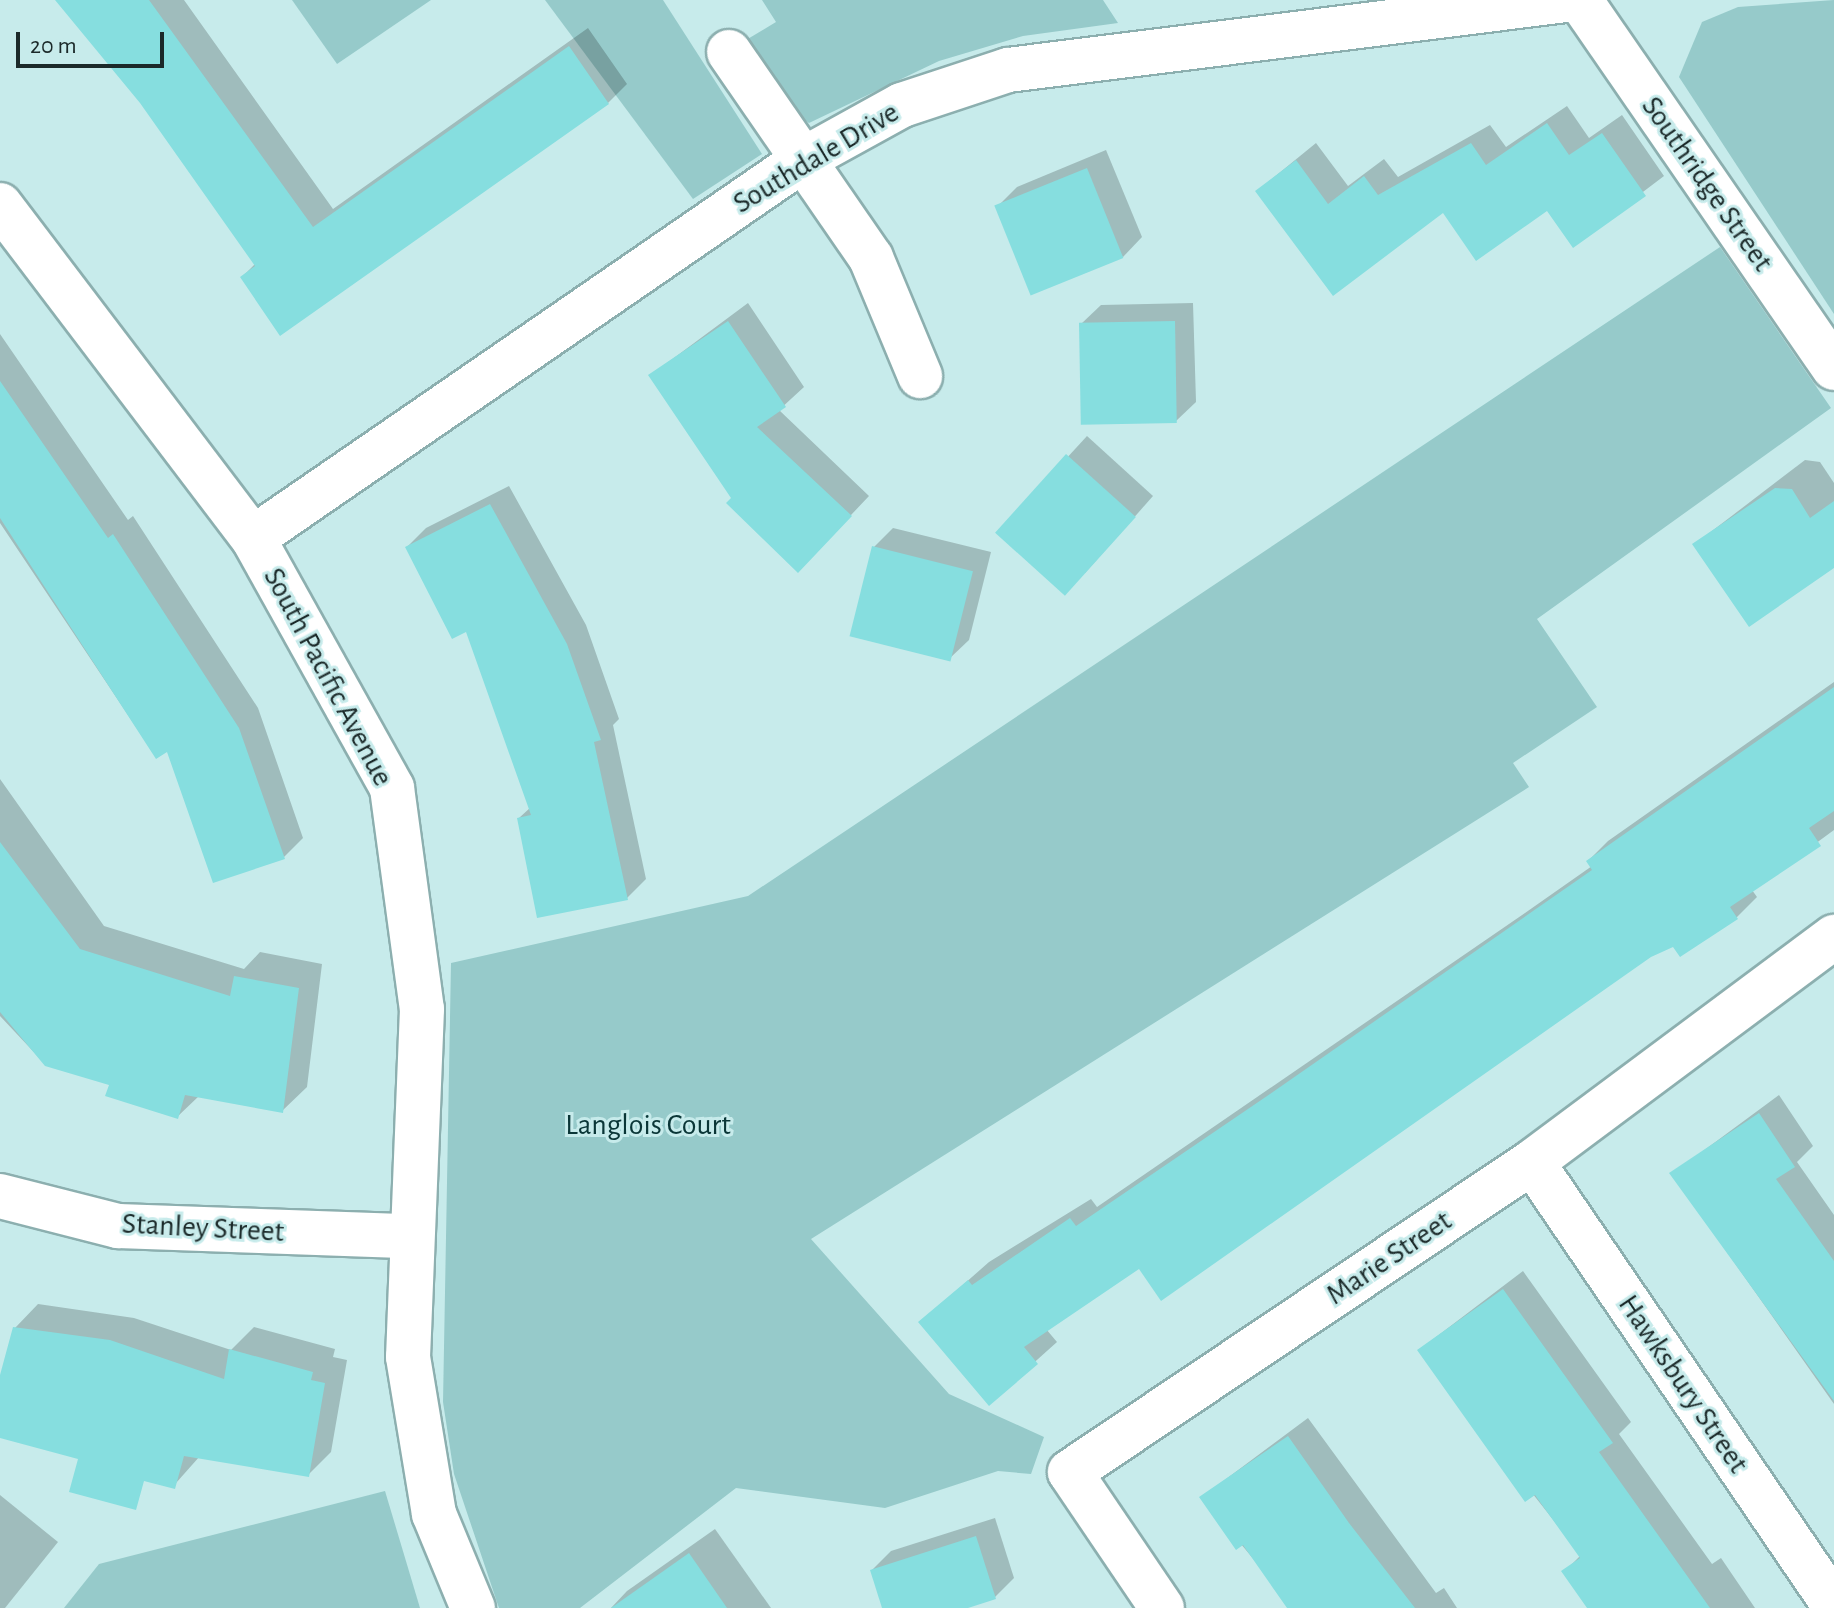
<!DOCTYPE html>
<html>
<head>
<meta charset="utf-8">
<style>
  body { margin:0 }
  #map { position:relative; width:1834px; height:1608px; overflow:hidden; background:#c7ebeb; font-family:"Alegreya Sans",sans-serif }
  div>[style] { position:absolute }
  .green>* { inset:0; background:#96caca }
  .shadow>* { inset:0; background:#0003 }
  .building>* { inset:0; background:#86dedf; transform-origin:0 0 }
  .roads { filter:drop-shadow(2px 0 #8cafaf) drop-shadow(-2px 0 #8cafaf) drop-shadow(0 2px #8cafaf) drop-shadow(0 -2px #8cafaf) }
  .minor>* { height:44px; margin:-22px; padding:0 22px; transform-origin:22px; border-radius:22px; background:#fff }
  span { translate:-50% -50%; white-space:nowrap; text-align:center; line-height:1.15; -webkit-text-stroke:6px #c7ebeb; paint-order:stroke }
  .street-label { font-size:30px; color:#1b2929 }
  .park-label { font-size:30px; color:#0a3637 }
  .scale { position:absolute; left:16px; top:32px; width:148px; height:36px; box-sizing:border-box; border:4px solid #1b2929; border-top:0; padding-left:10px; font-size:24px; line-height:28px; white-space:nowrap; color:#1b2929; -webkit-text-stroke:6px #c7ebeb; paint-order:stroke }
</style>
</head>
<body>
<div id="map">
  <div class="green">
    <div style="clip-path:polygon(292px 0,431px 0,337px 64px)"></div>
    <div style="clip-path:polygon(545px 0,663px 0,762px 154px,693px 199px)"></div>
    <div style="clip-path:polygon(762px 0,1103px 0,1118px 23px,1023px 36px,939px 61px,809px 123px,792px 111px,746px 40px,776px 22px)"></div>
    <div style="clip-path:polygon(1834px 0,1834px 314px,1679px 77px,1702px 22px,1738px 7px)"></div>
    <div style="clip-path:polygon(1720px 247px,1831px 408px,1537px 619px,1597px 707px,1513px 763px,1529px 787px,811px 1239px,949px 1394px,1044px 1437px,1031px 1474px,998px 1471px,885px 1508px,736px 1488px,580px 1608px,499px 1608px,454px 1474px,443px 1402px,451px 963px,748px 896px)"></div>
    <div style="clip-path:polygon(385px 1491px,420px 1608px,64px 1608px,99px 1564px)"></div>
  </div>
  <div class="shadow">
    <div style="clip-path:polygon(57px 0,184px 0,333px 209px,588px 28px,627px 84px,608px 103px,242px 277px,256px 263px,141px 101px)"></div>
    <div style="clip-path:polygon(1567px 106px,1589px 138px,1622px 115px,1664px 176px,1573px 245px,1547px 208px,1443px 210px,1334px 293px,1257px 191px,1316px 143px,1348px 186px,1384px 159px,1398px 177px,1490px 125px,1506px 147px)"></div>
    <div style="clip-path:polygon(1106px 150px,1142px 237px,1123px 257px,998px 206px,1017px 187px)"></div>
    <div style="clip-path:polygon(748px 303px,804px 387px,779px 410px,869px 496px,817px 551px,734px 498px,651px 375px)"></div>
    <div style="clip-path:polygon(1193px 303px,1196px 402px,1176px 421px,1081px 324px,1101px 305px)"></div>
    <div style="clip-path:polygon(0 334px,128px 520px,133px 516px,258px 708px,303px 838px,284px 857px,168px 749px,156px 757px,0 523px)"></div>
    <div style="clip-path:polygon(1087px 436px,1153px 496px,1085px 573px,998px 533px)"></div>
    <div style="clip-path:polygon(1805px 460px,1820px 462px,1834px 483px,1834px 566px,1695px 544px)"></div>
    <div style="clip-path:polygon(509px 486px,586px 625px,619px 719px,613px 725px,646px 879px,627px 898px,519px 818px,531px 807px,467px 629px,407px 547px,426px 528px)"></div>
    <div style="clip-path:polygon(893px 528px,991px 552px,969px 640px,949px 659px,874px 547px)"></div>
    <div style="clip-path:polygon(1834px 682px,1834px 830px,1752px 890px,1757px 897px,1737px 917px,1650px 955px,1139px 1266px,1046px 1329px,1057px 1342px,989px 1403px,921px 1322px,989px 1262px,1091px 1199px,1097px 1207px,1525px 913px,1592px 866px,1588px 861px,1608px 841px)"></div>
    <div style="clip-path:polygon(0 779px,104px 926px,244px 969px,260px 952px,322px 964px,307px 1087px,282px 1111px,199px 1096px,177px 1117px,111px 1083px,46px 1065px,0 1016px)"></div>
    <div style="clip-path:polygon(1779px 1095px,1813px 1146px,1797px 1162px,1834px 1215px,1834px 1404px,1672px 1174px)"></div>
    <div style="clip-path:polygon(1523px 1271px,1631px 1422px,1619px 1434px,1712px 1564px,1721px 1558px,1755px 1608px,1591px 1608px,1564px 1572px,1581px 1555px,1419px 1350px)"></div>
    <div style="clip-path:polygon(38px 1304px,134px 1318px,231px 1350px,254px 1327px,335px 1349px,333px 1357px,347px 1360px,331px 1452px,308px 1475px,200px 1456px,176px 1483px,0 1436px,0 1383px,15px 1328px)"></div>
    <div style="clip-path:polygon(1308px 1418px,1436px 1593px,1444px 1588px,1457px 1608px,1294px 1608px,1202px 1497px)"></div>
    <div style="clip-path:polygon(0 1495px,58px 1542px,5px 1608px,0 1608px)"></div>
    <div style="clip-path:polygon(995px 1518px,1014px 1578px,994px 1598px,961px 1608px,884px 1608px,872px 1570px,891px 1551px)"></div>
    <div style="clip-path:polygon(715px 1529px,771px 1608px,611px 1608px,627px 1591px)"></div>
  </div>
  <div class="building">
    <div style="clip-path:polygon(55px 0,149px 0,313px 227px,569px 46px,609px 104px,280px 336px,240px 277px,255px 266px,140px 103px)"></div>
    <div style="clip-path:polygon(1547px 123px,1569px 155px,1602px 133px,1646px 196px,1573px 248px,1547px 211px,1476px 261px,1443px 213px,1333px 296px,1255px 191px,1296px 160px,1328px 204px,1364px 176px,1378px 195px,1471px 143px,1486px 165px)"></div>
    <div style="left:1087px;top:168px;width:97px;height:100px;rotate:68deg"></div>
    <div style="clip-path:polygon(728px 321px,786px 407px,757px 427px,852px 516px,798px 573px,726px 503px,731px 498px,648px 375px)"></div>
    <div style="left:1175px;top:321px;width:102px;height:96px;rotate:89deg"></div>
    <div style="clip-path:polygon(0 381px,108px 538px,113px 534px,239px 728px,285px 859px,213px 883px,167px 752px,156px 759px,0 518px)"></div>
    <div style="left:1066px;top:454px;width:94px;height:106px;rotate:42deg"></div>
    <div style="clip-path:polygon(1775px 488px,1792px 489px,1810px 518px,1834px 501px,1834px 568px,1749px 627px,1692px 544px)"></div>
    <div style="clip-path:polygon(490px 504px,567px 644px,601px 740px,594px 742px,628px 900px,537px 918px,517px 818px,531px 815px,466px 632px,452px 639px,405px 547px)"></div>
    <div style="left:872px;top:546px;width:104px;height:93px;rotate:14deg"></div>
    <div style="clip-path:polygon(1834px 687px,1834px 811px,1809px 828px,1821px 846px,1730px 907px,1738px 919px,1680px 957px,1673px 947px,1651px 957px,1161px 1301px,1139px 1269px,1024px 1347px,1038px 1364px,989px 1406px,918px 1322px,968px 1280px,972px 1285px,1070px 1218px,1076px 1226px,1270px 1094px,1592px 870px,1586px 861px)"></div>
    <div style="clip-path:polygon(0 842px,80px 949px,230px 996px,234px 976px,299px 988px,283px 1113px,185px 1095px,178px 1119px,105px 1096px,109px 1085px,45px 1066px,0 1012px)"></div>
    <div style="clip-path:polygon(1759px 1113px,1795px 1167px,1776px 1179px,1834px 1261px,1834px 1401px,1669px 1173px)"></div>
    <div style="clip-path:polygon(1503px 1289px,1613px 1443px,1599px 1452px,1710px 1608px,1587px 1608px,1561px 1571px,1580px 1558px,1535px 1495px,1525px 1502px,1417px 1350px)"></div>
    <div style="clip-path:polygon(13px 1327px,110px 1340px,224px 1379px,229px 1349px,313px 1372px,311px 1380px,325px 1383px,309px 1477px,184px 1456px,175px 1489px,144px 1481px,136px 1510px,69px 1492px,78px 1459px,0 1438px,0 1375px)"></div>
    <div style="clip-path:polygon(1288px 1436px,1349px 1523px,1415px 1608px,1287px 1608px,1243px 1545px,1236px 1550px,1199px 1497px)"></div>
    <div style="clip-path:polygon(976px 1536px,996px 1599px,968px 1608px,882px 1608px,870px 1570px)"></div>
    <div style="clip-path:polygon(689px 1553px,727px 1608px,611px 1608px)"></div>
  </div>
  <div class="roads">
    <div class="minor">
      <div style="left:1580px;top:0;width:447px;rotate:55.4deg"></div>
      <div style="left:729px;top:52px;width:250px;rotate:55.4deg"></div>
      <div style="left:871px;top:258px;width:128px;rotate:67.4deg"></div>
      <div style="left:0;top:205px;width:418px;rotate:52.8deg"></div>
      <div style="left:253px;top:538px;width:286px;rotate:60.9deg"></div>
      <div style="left:392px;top:788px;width:223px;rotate:82.3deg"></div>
      <div style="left:422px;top:1009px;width:348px;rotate:92.3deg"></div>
      <div style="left:408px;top:1357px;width:159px;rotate:80.6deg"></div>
      <div style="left:434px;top:1514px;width:102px;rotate:67.5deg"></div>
      <div style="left:253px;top:538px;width:669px;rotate:-34.52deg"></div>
      <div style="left:804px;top:159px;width:112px;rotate:-28.9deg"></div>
      <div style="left:902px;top:105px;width:112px;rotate:-18.3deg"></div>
      <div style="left:1008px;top:70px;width:562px;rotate:-7.15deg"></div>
      <div style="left:1532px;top:1162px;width:536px;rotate:55.72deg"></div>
      <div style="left:0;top:1196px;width:122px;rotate:14.3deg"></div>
      <div style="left:118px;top:1226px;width:291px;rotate:2deg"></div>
      <div style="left:1162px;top:1608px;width:164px;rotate:-124.1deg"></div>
      <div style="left:1070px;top:1472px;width:556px;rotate:-33.86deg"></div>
      <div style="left:1532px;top:1162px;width:377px;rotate:-36.7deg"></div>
    </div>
  </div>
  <div class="street-label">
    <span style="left:816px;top:158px;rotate:-31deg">Southdale Drive</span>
    <span style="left:1707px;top:184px;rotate:55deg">Southridge Street</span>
    <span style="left:328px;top:677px;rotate:62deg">South Pacific Avenue</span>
    <span style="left:203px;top:1228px;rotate:3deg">Stanley Street</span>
    <span style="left:1389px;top:1258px;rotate:-34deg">Marie Street</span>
    <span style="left:1683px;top:1384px;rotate:56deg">Hawksbury Street</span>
  </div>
  <div class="park-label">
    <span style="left:648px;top:1125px">Langlois Court</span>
  </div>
  <div class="scale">20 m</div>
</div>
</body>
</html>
